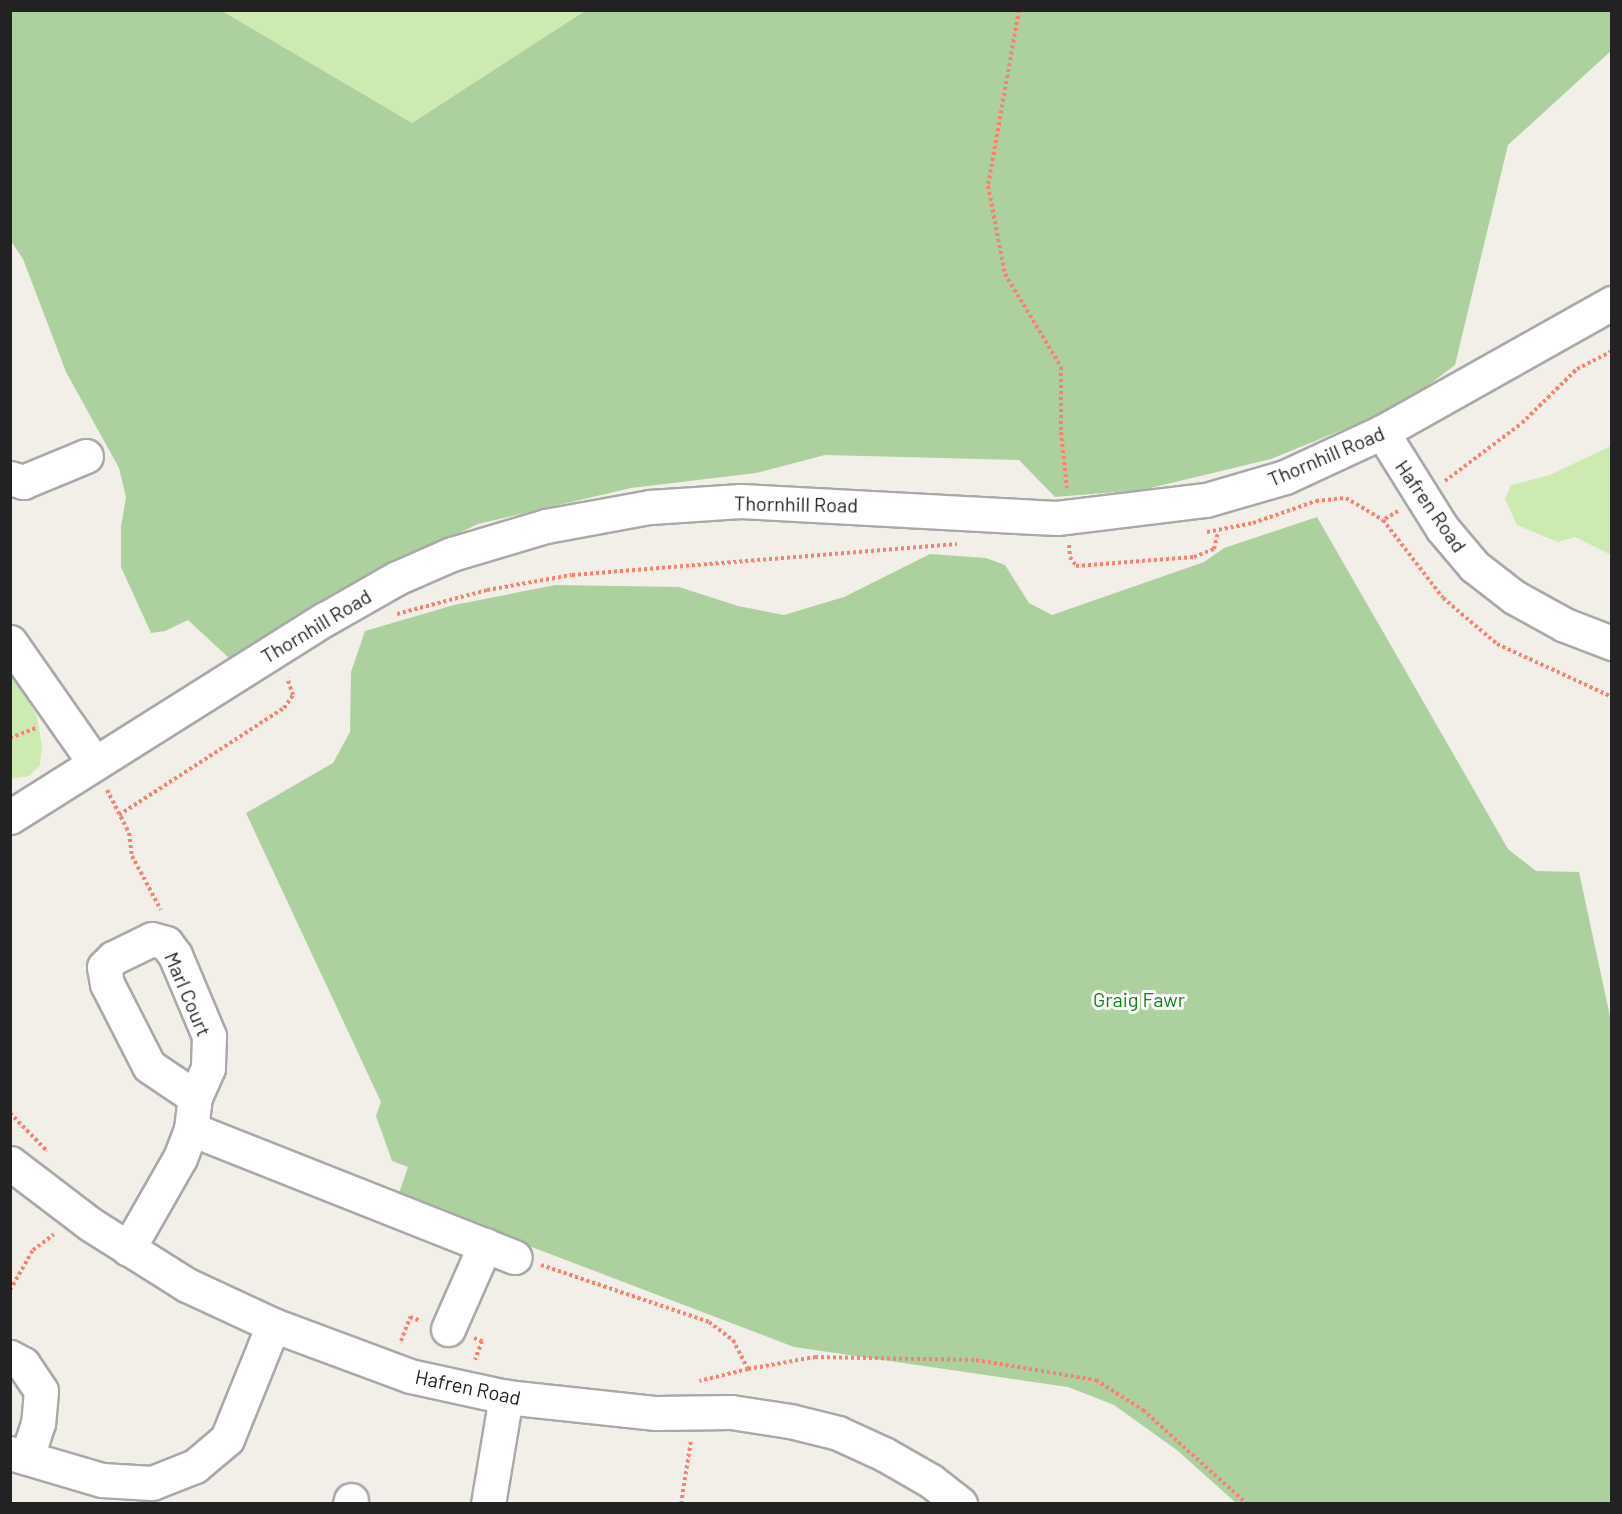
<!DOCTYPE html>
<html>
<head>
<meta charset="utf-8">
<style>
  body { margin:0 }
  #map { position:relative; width:1622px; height:1514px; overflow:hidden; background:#f2efe9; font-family:Barlow,sans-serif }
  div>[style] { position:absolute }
  .grass>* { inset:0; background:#cdebb0 }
  .forest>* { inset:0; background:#add19e }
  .path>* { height:4px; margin-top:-2px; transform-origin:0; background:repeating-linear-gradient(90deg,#fa8072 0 3px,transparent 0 6px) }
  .roads { filter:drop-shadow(2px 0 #a9a9a9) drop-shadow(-2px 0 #a9a9a9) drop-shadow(0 2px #a9a9a9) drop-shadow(0 -2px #a9a9a9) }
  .minor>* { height:33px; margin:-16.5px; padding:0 16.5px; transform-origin:16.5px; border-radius:16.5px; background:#fff }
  span { translate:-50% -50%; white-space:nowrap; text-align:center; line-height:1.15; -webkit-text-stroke:6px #fff; paint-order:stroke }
  .street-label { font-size:20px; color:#222 }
  .park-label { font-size:20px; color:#0c8416 }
  .frame { position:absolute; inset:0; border:12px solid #222; pointer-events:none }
</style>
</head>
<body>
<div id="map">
  <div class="grass">
    <div style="clip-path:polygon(222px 11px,585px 11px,412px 123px)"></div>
    <div style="clip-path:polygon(1611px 446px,1611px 555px,1575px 537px,1558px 542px,1517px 525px,1505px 499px,1511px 485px,1550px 475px)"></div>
    <div style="clip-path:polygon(10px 666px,37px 717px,42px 746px,40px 765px,29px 776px,11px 779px)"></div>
  </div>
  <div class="forest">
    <div style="clip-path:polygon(1611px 10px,1612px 50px,1508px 145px,1455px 365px,1401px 406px,1271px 459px,1142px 490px,1055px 497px,1019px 460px,825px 455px,756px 473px,631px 488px,478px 524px,333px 593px,230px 659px,188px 620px,165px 631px,151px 633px,121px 567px,121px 527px,126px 497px,119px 468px,66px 372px,23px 259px,11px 241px,10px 11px,222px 11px,412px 123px,585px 11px)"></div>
    <div style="clip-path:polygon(1317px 517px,1508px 849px,1536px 871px,1579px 872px,1611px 1021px,1611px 1503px,1236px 1503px,1178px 1451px,1114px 1405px,1068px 1387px,794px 1347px,398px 1196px,408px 1167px,392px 1161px,376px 1116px,381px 1102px,246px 813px,333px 763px,350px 732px,351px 672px,365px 631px,454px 605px,555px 585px,679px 587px,738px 606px,784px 615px,844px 597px,930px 554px,986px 558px,1005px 565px,1029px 603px,1052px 615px,1204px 562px,1224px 548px)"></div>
  </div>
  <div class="path">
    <div style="left:1019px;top:10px;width:179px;rotate:100deg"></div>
    <div style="left:988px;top:186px;width:90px;rotate:79.1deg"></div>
    <div style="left:1005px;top:274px;width:109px;rotate:58.9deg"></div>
    <div style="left:1061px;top:367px;width:65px;rotate:90deg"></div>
    <div style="left:1061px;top:432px;width:56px;rotate:83.9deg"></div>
    <div style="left:1445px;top:481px;width:96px;rotate:-37deg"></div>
    <div style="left:1522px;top:423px;width:77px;rotate:-44.5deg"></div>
    <div style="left:1577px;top:369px;width:39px;rotate:-27deg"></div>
    <div style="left:1398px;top:511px;width:17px;rotate:149deg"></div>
    <div style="left:1383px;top:520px;width:98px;rotate:52.4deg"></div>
    <div style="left:1443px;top:598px;width:71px;rotate:40.4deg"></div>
    <div style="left:1497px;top:644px;width:127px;rotate:24.7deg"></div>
    <div style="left:1207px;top:532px;width:47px;rotate:-11.1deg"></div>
    <div style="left:1253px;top:523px;width:67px;rotate:-19.2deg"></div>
    <div style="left:1316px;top:501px;width:30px;rotate:-6deg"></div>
    <div style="left:1346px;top:498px;width:43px;rotate:30.7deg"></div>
    <div style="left:1069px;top:545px;width:12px;rotate:85deg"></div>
    <div style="left:1070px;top:557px;width:11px;rotate:56deg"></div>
    <div style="left:1076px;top:566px;width:118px;rotate:-4.4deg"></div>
    <div style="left:1194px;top:557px;width:22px;rotate:-22deg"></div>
    <div style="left:1214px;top:549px;width:18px;rotate:-77deg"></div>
    <div style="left:397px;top:614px;width:93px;rotate:-14.9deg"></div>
    <div style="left:487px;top:590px;width:86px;rotate:-10deg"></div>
    <div style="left:572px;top:575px;width:386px;rotate:-4.6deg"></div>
    <div style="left:10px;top:738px;width:28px;rotate:-21deg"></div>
    <div style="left:107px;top:790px;width:48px;rotate:62.9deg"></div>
    <div style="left:129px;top:833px;width:23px;rotate:83deg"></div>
    <div style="left:132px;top:856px;width:61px;rotate:61.8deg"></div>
    <div style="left:119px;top:815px;width:197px;rotate:-33deg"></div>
    <div style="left:284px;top:708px;width:16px;rotate:-55deg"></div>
    <div style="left:293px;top:695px;width:18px;rotate:-109deg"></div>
    <div style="left:10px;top:1113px;width:53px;rotate:45.8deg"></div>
    <div style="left:541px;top:1265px;width:177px;rotate:18.7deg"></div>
    <div style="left:709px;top:1322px;width:30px;rotate:37deg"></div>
    <div style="left:733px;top:1340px;width:33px;rotate:63deg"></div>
    <div style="left:748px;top:1369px;width:50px;rotate:166.2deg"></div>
    <div style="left:10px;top:1290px;width:46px;rotate:-60.1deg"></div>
    <div style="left:33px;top:1250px;width:26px;rotate:-37deg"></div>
    <div style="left:474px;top:1338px;width:9px;rotate:21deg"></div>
    <div style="left:482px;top:1341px;width:20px;rotate:110deg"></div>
    <div style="left:401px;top:1341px;width:26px;rotate:-69deg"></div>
    <div style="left:410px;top:1317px;width:12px;rotate:20deg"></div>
    <div style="left:748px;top:1369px;width:68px;rotate:-10.2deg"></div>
    <div style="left:815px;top:1357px;width:161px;rotate:1.1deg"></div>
    <div style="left:976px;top:1360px;width:122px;rotate:9.5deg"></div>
    <div style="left:1096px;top:1380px;width:56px;rotate:32.6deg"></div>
    <div style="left:1143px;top:1410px;width:140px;rotate:42.1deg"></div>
    <div style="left:681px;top:1504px;width:65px;rotate:-81.1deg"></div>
  </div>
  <div class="roads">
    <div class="minor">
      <div style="left:1382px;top:432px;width:113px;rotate:58deg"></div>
      <div style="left:1442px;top:528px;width:50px;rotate:49.9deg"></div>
      <div style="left:1474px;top:566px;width:51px;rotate:37.8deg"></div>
      <div style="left:1514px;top:597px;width:58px;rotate:28.8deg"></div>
      <div style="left:1565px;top:625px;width:50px;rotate:21deg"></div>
      <div style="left:10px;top:478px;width:14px;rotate:17deg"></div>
      <div style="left:23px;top:482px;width:68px;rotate:-22.4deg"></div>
      <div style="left:10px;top:642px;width:146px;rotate:55deg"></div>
      <div style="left:10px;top:817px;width:372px;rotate:-32.2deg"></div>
      <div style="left:325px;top:619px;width:83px;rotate:-29.7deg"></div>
      <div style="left:397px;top:578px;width:60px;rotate:-23.6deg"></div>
      <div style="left:452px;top:554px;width:98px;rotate:-16.6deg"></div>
      <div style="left:546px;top:526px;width:106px;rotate:-10.4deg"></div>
      <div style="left:650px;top:507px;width:91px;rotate:-3.8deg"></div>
      <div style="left:741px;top:501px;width:316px;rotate:3.1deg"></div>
      <div style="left:1057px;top:518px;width:150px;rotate:-6.9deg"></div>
      <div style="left:1206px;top:500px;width:82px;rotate:-16.2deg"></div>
      <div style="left:1285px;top:477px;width:107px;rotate:-24.9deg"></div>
      <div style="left:1382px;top:432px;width:264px;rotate:-29.3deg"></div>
      <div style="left:191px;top:1129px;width:32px;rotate:-83deg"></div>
      <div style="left:195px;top:1097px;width:55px;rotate:-146deg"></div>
      <div style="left:149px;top:1066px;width:92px;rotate:-117.1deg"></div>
      <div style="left:107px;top:984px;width:17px;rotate:-100deg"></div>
      <div style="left:104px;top:967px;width:13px;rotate:-45deg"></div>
      <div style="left:113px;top:958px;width:43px;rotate:-26deg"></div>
      <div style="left:152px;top:939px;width:15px;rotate:16deg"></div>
      <div style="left:166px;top:943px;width:15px;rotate:53deg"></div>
      <div style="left:175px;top:955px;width:88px;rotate:67.2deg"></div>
      <div style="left:209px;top:1036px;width:32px;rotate:92deg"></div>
      <div style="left:208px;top:1068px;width:32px;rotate:114deg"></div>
      <div style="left:10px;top:1163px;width:101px;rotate:37.3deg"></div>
      <div style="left:90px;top:1224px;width:115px;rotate:32.2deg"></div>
      <div style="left:187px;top:1285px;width:95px;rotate:24.9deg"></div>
      <div style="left:273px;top:1325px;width:146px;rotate:20.4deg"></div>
      <div style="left:410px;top:1376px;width:98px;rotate:12.3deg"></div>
      <div style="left:506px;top:1397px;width:151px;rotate:6.1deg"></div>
      <div style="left:656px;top:1413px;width:75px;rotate:-0.8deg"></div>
      <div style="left:731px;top:1412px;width:60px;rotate:8.7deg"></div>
      <div style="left:790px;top:1421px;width:49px;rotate:14deg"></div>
      <div style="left:838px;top:1433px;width:51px;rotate:24.5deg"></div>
      <div style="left:884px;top:1454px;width:54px;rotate:29.9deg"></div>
      <div style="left:931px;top:1481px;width:37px;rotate:38deg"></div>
      <div style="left:128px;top:1249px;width:105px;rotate:-60.3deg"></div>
      <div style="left:180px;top:1158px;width:31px;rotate:-69deg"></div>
      <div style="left:191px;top:1129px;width:348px;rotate:21.6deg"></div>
      <div style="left:448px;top:1329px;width:92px;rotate:-66.2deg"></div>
      <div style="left:10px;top:1357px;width:15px;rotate:28deg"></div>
      <div style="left:23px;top:1364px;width:32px;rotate:56deg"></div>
      <div style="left:41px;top:1391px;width:32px;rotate:95deg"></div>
      <div style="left:38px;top:1423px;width:35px;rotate:108deg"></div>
      <div style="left:10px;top:1453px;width:96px;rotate:16.4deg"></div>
      <div style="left:102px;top:1480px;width:50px;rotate:3.4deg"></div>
      <div style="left:152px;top:1483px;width:46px;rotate:-21.6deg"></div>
      <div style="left:195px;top:1466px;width:42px;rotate:-40.2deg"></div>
      <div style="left:227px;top:1439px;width:123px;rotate:-68deg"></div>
      <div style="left:350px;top:1504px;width:4px;rotate:-76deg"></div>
      <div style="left:488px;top:1504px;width:109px;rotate:-80.5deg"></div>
    </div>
  </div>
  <div class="street-label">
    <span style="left:1326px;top:456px;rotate:-23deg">Thornhill Road</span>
    <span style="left:796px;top:504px;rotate:1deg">Thornhill Road</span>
    <span style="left:1431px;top:506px;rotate:55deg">Hafren Road</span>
    <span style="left:316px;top:626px;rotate:-31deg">Thornhill Road</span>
    <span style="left:188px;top:994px;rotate:67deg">Marl Court</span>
    <span style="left:468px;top:1387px;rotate:12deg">Hafren Road</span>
  </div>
  <div class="park-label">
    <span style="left:1139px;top:999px">Graig Fawr</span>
  </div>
  <div class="frame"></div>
</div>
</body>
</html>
